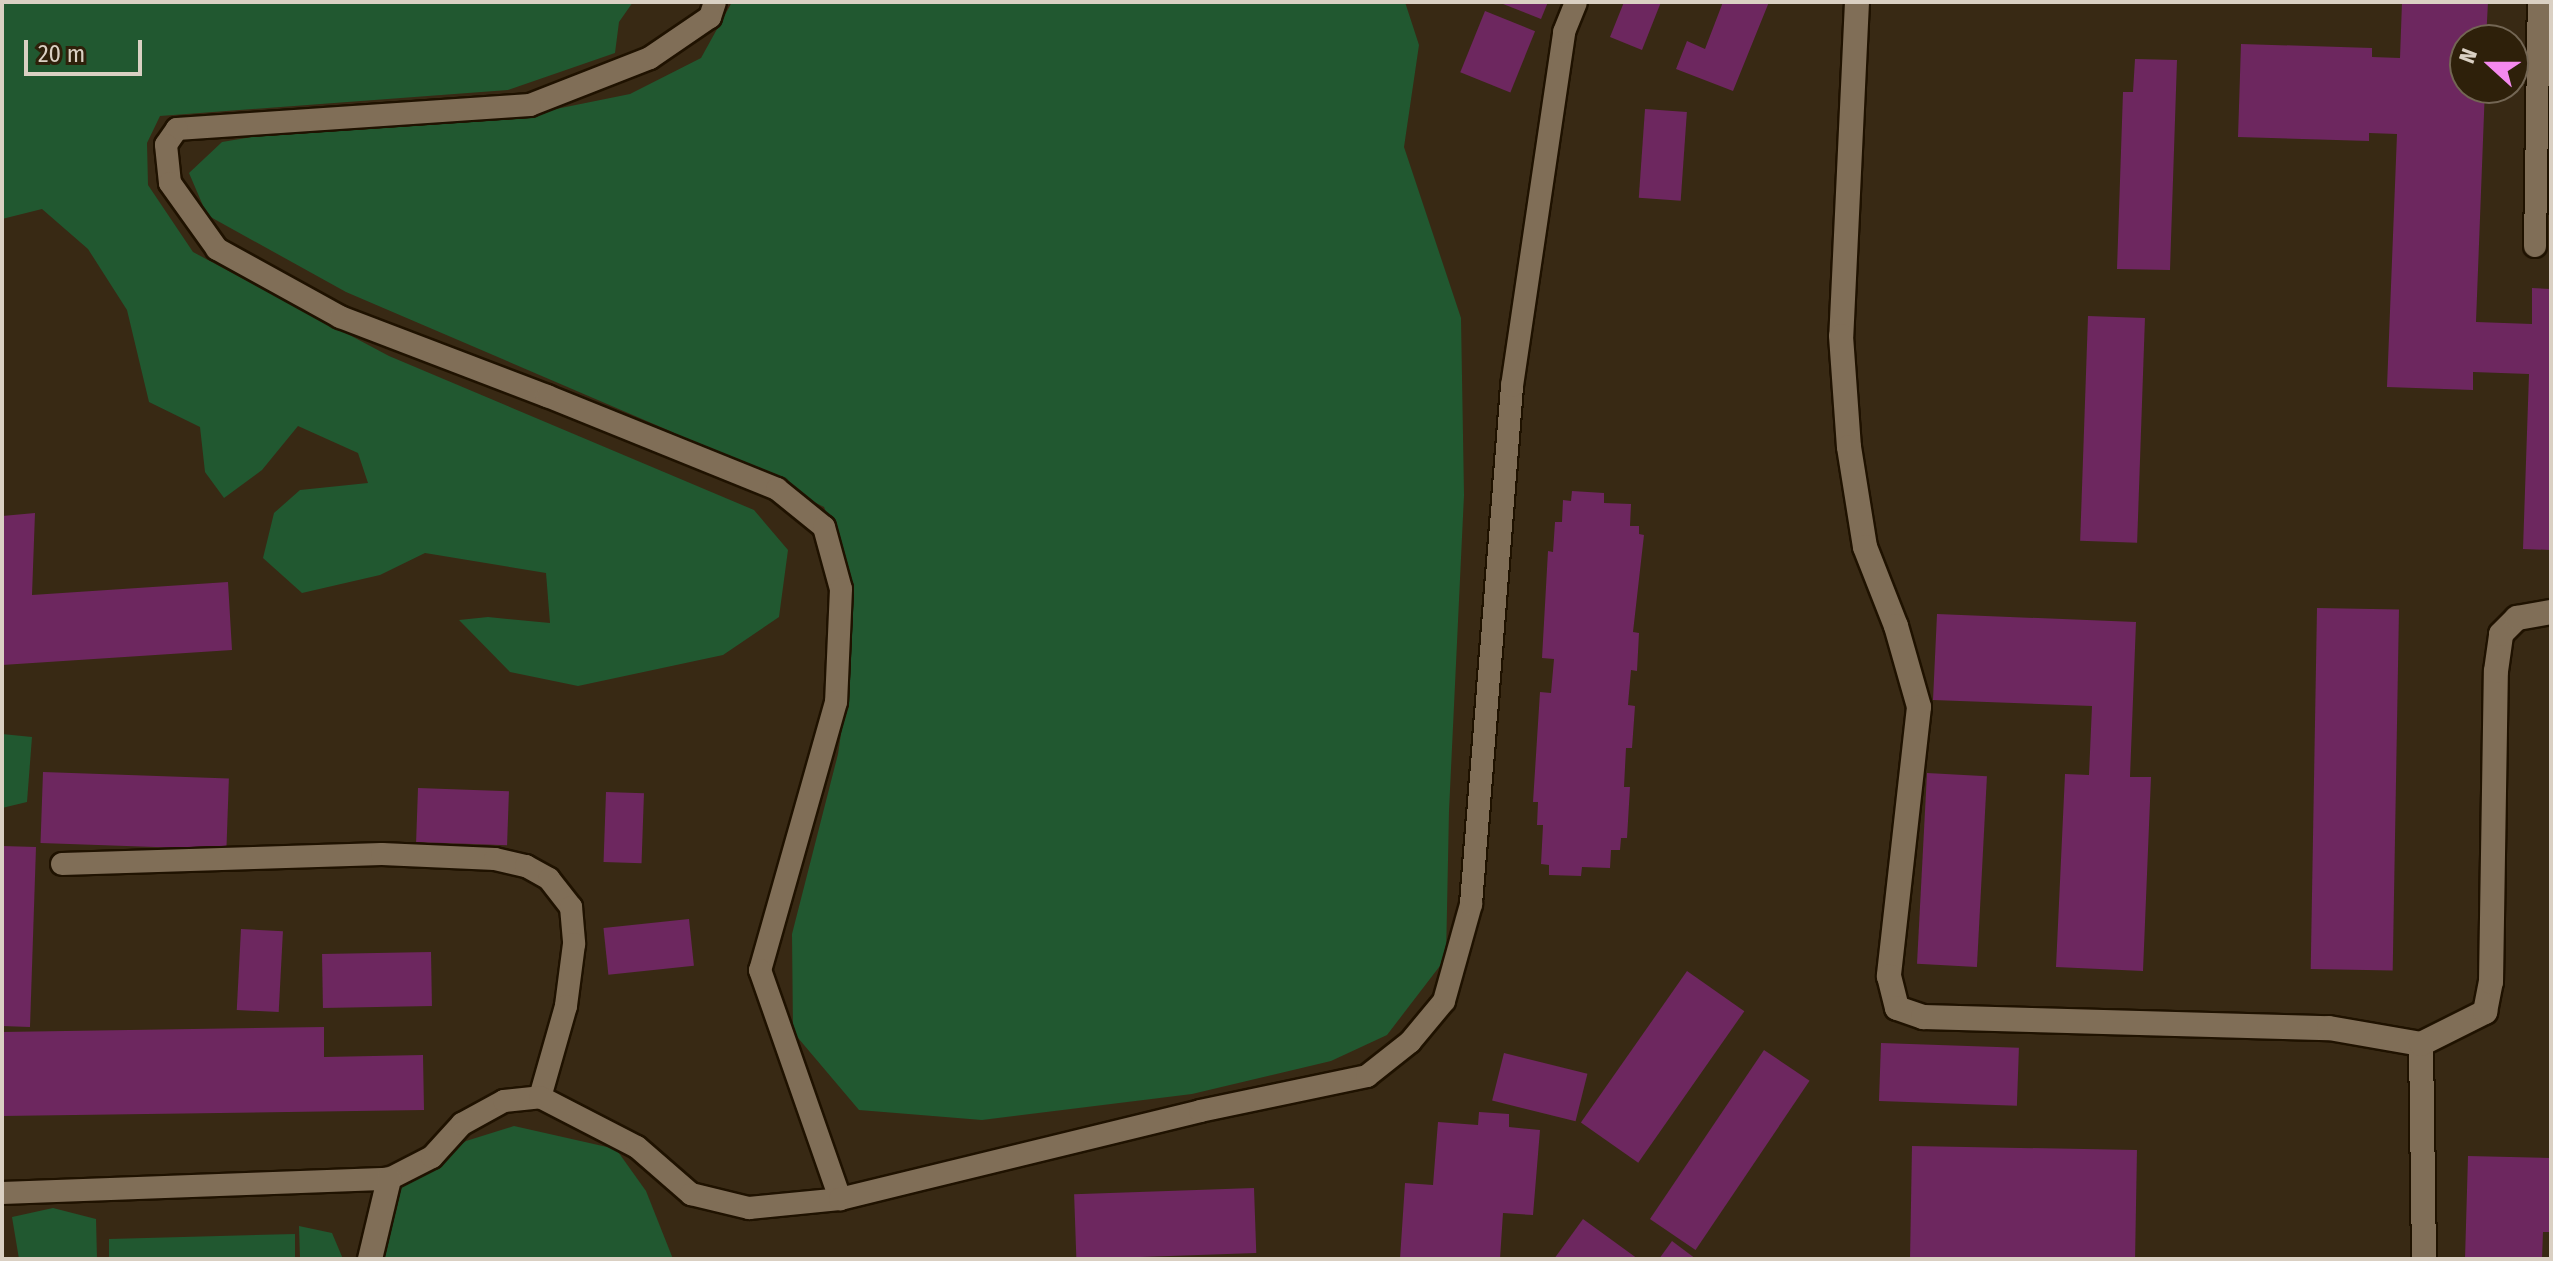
<!DOCTYPE html>
<html>
<head>
<meta charset="utf-8">
<style>
  body { margin:0 }
  #map { position:relative; width:2553px; height:1261px; overflow:hidden; background:#382914; font-family:"Fira Sans Condensed",sans-serif }
  div>[style] { position:absolute }
  .green>* { inset:0; background:#215830 }
  .building>* { inset:0; background:#6d275f; transform-origin:0 0 }
  .roads { filter:drop-shadow(2px 0 #1f1200) drop-shadow(-2px 0 #1f1200) drop-shadow(0 2px #1f1200) drop-shadow(0 -2px #1f1200) }
  .lane>* { height:22px; margin:-11px; padding:0 11px; transform-origin:11px; border-radius:11px; background:#806e57 }
  .street>* { height:24px; margin:-12px; padding:0 12px; transform-origin:12px; border-radius:12px; background:#806e57 }
  span { translate:-50% -50%; white-space:nowrap; text-align:center; line-height:1.15; -webkit-text-stroke:6px #2e200a; paint-order:stroke }
  .frame { position:absolute; inset:0; border:4px solid #dad0c3; pointer-events:none }
  .north { position:absolute; left:2449px; top:24px; width:80px; height:80px; box-sizing:border-box; background:#2e200a; border:2px solid #736654; border-radius:50%; rotate:291deg; font-size:22px; font-weight:700; line-height:32px; text-align:center; color:#dad0c3 }
  .north::after { content:''; display:block; margin:auto; width:28px; height:36px; background:#f589ef; clip-path:polygon(50% 0,100% 100%,50% 72%,0 100%) }
  .scale { position:absolute; left:24px; top:40px; width:118px; height:36px; box-sizing:border-box; border:4px solid #dad0c3; border-top:0; padding-left:10px; font-size:24px; line-height:28px; white-space:nowrap; color:#dad0c3; -webkit-text-stroke:6px #2e200a; paint-order:stroke }
</style>
</head>
<body>
<div id="map">
  <div class="green">
    <div style="clip-path:polygon(2px 2px,633px 2px,619px 22px,615px 53px,508px 90px,160px 116px,147px 143px,148px 185px,193px 252px,389px 356px,754px 510px,788px 550px,779px 617px,723px 655px,578px 686px,510px 672px,459px 620px,488px 617px,550px 623px,546px 573px,425px 553px,380px 575px,302px 593px,263px 558px,274px 513px,300px 490px,368px 483px,358px 453px,298px 426px,262px 470px,224px 498px,205px 472px,200px 427px,149px 402px,127px 310px,88px 249px,42px 209px,2px 219px)"></div>
    <div style="clip-path:polygon(732px 2px,1405px 2px,1419px 45px,1404px 147px,1461px 318px,1464px 495px,1449px 811px,1446px 958px,1387px 1035px,1331px 1061px,1192px 1094px,982px 1120px,859px 1110px,793px 1032px,792px 934px,838px 754px,850px 673px,847px 566px,824px 507px,670px 431px,346px 292px,207px 215px,189px 173px,222px 142px,281px 132px,541px 112px,630px 94px,701px 58px)"></div>
    <div style="clip-path:polygon(2px 734px,32px 737px,27px 802px,2px 808px)"></div>
    <div style="clip-path:polygon(514px 1126px,616px 1149px,646px 1191px,673px 1259px,375px 1259px,383px 1225px,402px 1186px,466px 1141px)"></div>
    <div style="clip-path:polygon(53px 1208px,96px 1219px,97px 1259px,19px 1259px,12px 1217px)"></div>
    <div style="clip-path:polygon(299px 1226px,332px 1233px,343px 1259px,300px 1259px)"></div>
    <div style="clip-path:polygon(295px 1234px,295px 1259px,109px 1259px,109px 1239px)"></div>
  </div>
  <div class="building">
    <div style="clip-path:polygon(1498px 2px,1548px 2px,1541px 19px)"></div>
    <div style="clip-path:polygon(1624px 2px,1661px 2px,1642px 50px,1610px 37px)"></div>
    <div style="clip-path:polygon(1723px 2px,1769px 2px,1733px 91px,1676px 69px,1687px 41px,1705px 49px)"></div>
    <div style="clip-path:polygon(2402px 2px,2488px 2px,2486px 40px,2465px 40px,2465px 88px,2485px 88px,2476px 322px,2532px 324px,2532px 288px,2551px 289px,2551px 550px,2523px 549px,2529px 374px,2473px 372px,2473px 390px,2387px 387px,2397px 134px,2369px 133px,2369px 141px,2238px 137px,2241px 44px,2372px 48px,2372px 57px,2400px 58px)"></div>
    <div style="left:1485px;top:11px;width:54px;height:66px;rotate:22deg"></div>
    <div style="clip-path:polygon(2135px 59px,2177px 60px,2170px 270px,2117px 269px,2123px 92px,2133px 92px)"></div>
    <div style="left:1645px;top:109px;width:42px;height:89px;rotate:4deg"></div>
    <div style="left:2088px;top:316px;width:57px;height:225px;rotate:2deg"></div>
    <div style="clip-path:polygon(1572px 491px,1604px 493px,1604px 503px,1631px 504px,1630px 526px,1639px 526px,1639px 534px,1644px 535px,1633px 632px,1639px 633px,1637px 671px,1631px 670px,1628px 705px,1635px 706px,1632px 748px,1626px 748px,1624px 787px,1630px 787px,1627px 838px,1621px 838px,1620px 850px,1611px 850px,1610px 868px,1582px 867px,1581px 876px,1549px 875px,1549px 865px,1541px 864px,1543px 825px,1537px 825px,1538px 802px,1533px 802px,1540px 692px,1551px 693px,1554px 659px,1542px 658px,1548px 551px,1553px 552px,1555px 522px,1562px 522px,1563px 500px,1571px 501px)"></div>
    <div style="clip-path:polygon(35px 513px,32px 595px,228px 582px,232px 650px,2px 665px,2px 516px)"></div>
    <div style="left:2317px;top:608px;width:82px;height:361px;rotate:1deg"></div>
    <div style="clip-path:polygon(1937px 614px,2136px 622px,2130px 777px,2151px 777px,2143px 971px,2056px 967px,2065px 774px,2089px 775px,2092px 706px,1933px 700px)"></div>
    <div style="left:43px;top:772px;width:186px;height:71px;rotate:2deg"></div>
    <div style="left:1927px;top:773px;width:60px;height:191px;rotate:3deg"></div>
    <div style="left:418px;top:788px;width:91px;height:54px;rotate:2deg"></div>
    <div style="left:606px;top:792px;width:38px;height:70px;rotate:2deg"></div>
    <div style="clip-path:polygon(2px 846px,36px 847px,30px 1027px,2px 1026px)"></div>
    <div style="left:689px;top:919px;width:47px;height:86px;rotate:84deg"></div>
    <div style="left:241px;top:929px;width:42px;height:81px;rotate:3deg"></div>
    <div style="left:431px;top:952px;width:54px;height:109px;rotate:89deg"></div>
    <div style="left:1687px;top:971px;width:70px;height:185px;rotate:35deg"></div>
    <div style="clip-path:polygon(324px 1027px,324px 1057px,423px 1055px,424px 1110px,2px 1116px,2px 1032px)"></div>
    <div style="left:1881px;top:1043px;width:138px;height:58px;rotate:2deg"></div>
    <div style="left:1764px;top:1050px;width:55px;height:204px;rotate:34deg"></div>
    <div style="left:1504px;top:1053px;width:86px;height:49px;rotate:14deg"></div>
    <div style="clip-path:polygon(1479px 1112px,1509px 1114px,1509px 1127px,1540px 1130px,1533px 1215px,1503px 1213px,1500px 1259px,1400px 1259px,1405px 1183px,1433px 1185px,1438px 1122px,1478px 1125px)"></div>
    <div style="left:1912px;top:1146px;width:225px;height:113px;rotate:1deg"></div>
    <div style="clip-path:polygon(2468px 1156px,2551px 1158px,2551px 1232px,2543px 1232px,2542px 1259px,2465px 1259px)"></div>
    <div style="left:1254px;top:1188px;width:65px;height:180px;rotate:88deg"></div>
    <div style="clip-path:polygon(1583px 1219px,1638px 1259px,1554px 1259px)"></div>
    <div style="clip-path:polygon(1672px 1241px,1696px 1259px,1659px 1259px)"></div>
  </div>
  <div class="roads">
    <div class="lane">
      <div style="left:715px;top:2px;width:16px;rotate:108deg"></div>
      <div style="left:710px;top:17px;width:73px;rotate:145.7deg"></div>
      <div style="left:650px;top:58px;width:129px;rotate:158.6deg"></div>
      <div style="left:530px;top:105px;width:354px;rotate:176.1deg"></div>
      <div style="left:177px;top:129px;width:19px;rotate:125deg"></div>
      <div style="left:166px;top:145px;width:38px;rotate:84deg"></div>
      <div style="left:170px;top:183px;width:81px;rotate:54.5deg"></div>
      <div style="left:217px;top:249px;width:141px;rotate:28.9deg"></div>
      <div style="left:340px;top:317px;width:222px;rotate:20.9deg"></div>
      <div style="left:547px;top:396px;width:248px;rotate:22deg"></div>
      <div style="left:777px;top:489px;width:60px;rotate:39deg"></div>
      <div style="left:824px;top:527px;width:64px;rotate:74.7deg"></div>
      <div style="left:841px;top:589px;width:113px;rotate:92.5deg"></div>
      <div style="left:836px;top:702px;width:279px;rotate:105.8deg"></div>
      <div style="left:760px;top:970px;width:243px;rotate:70.7deg"></div>
      <div style="left:2535px;top:246px;width:244px;rotate:-89.1deg"></div>
      <div style="left:62px;top:864px;width:320px;rotate:-1.8deg"></div>
      <div style="left:382px;top:854px;width:113px;rotate:2.5deg"></div>
      <div style="left:495px;top:859px;width:32px;rotate:13deg"></div>
      <div style="left:526px;top:866px;width:26px;rotate:29deg"></div>
      <div style="left:549px;top:879px;width:36px;rotate:52deg"></div>
      <div style="left:571px;top:907px;width:37px;rotate:85deg"></div>
      <div style="left:574px;top:944px;width:63px;rotate:97.4deg"></div>
      <div style="left:566px;top:1006px;width:95px;rotate:105.9deg"></div>
      <div style="left:2px;top:1193px;width:387px;rotate:-2.1deg"></div>
      <div style="left:389px;top:1179px;width:48px;rotate:-27.1deg"></div>
      <div style="left:432px;top:1157px;width:45px;rotate:-47.7deg"></div>
      <div style="left:462px;top:1124px;width:48px;rotate:-28.7deg"></div>
      <div style="left:504px;top:1101px;width:36px;rotate:-6deg"></div>
      <div style="left:540px;top:1097px;width:109px;rotate:27.3deg"></div>
      <div style="left:637px;top:1147px;width:72px;rotate:41deg"></div>
      <div style="left:691px;top:1194px;width:60px;rotate:13.6deg"></div>
      <div style="left:749px;top:1208px;width:91px;rotate:-5.6deg"></div>
      <div style="left:840px;top:1199px;width:371px;rotate:-13.7deg"></div>
      <div style="left:1200px;top:1111px;width:171px;rotate:-11.8deg"></div>
      <div style="left:1367px;top:1076px;width:55px;rotate:-38.3deg"></div>
      <div style="left:1410px;top:1042px;width:53px;rotate:-50.3deg"></div>
      <div style="left:1444px;top:1001px;width:101px;rotate:-74.4deg"></div>
      <div style="left:1471px;top:904px;width:520px;rotate:-85.47deg"></div>
      <div style="left:1512px;top:386px;width:358px;rotate:-81.6deg"></div>
      <div style="left:1564px;top:32px;width:32px;rotate:-68deg"></div>
    </div>
    <div class="street">
      <div style="left:1857px;top:2px;width:334px;rotate:92.7deg"></div>
      <div style="left:1841px;top:336px;width:111px;rotate:85.9deg"></div>
      <div style="left:1849px;top:447px;width:101px;rotate:80.9deg"></div>
      <div style="left:1865px;top:547px;width:85px;rotate:68.6deg"></div>
      <div style="left:1896px;top:626px;width:84px;rotate:74.1deg"></div>
      <div style="left:1919px;top:707px;width:271px;rotate:96.4deg"></div>
      <div style="left:1889px;top:976px;width:33px;rotate:76deg"></div>
      <div style="left:1897px;top:1008px;width:28px;rotate:19deg"></div>
      <div style="left:1923px;top:1017px;width:406px;rotate:1.6deg"></div>
      <div style="left:2329px;top:1028px;width:93px;rotate:9.9deg"></div>
      <div style="left:370px;top:1259px;width:82px;rotate:-76.6deg"></div>
      <div style="left:2424px;top:1259px;width:215px;rotate:-90.8deg"></div>
      <div style="left:2421px;top:1044px;width:72px;rotate:-26.6deg"></div>
      <div style="left:2485px;top:1012px;width:31px;rotate:-79deg"></div>
      <div style="left:2491px;top:982px;width:311px;rotate:-89.1deg"></div>
      <div style="left:2496px;top:671px;width:37px;rotate:-82deg"></div>
      <div style="left:2501px;top:634px;width:23px;rotate:-45deg"></div>
      <div style="left:2517px;top:618px;width:35px;rotate:-10deg"></div>
    </div>
  </div>
  <div class="frame"></div>
  <div class="north">N</div>
  <div class="scale">20 m</div>
</div>
</body>
</html>
